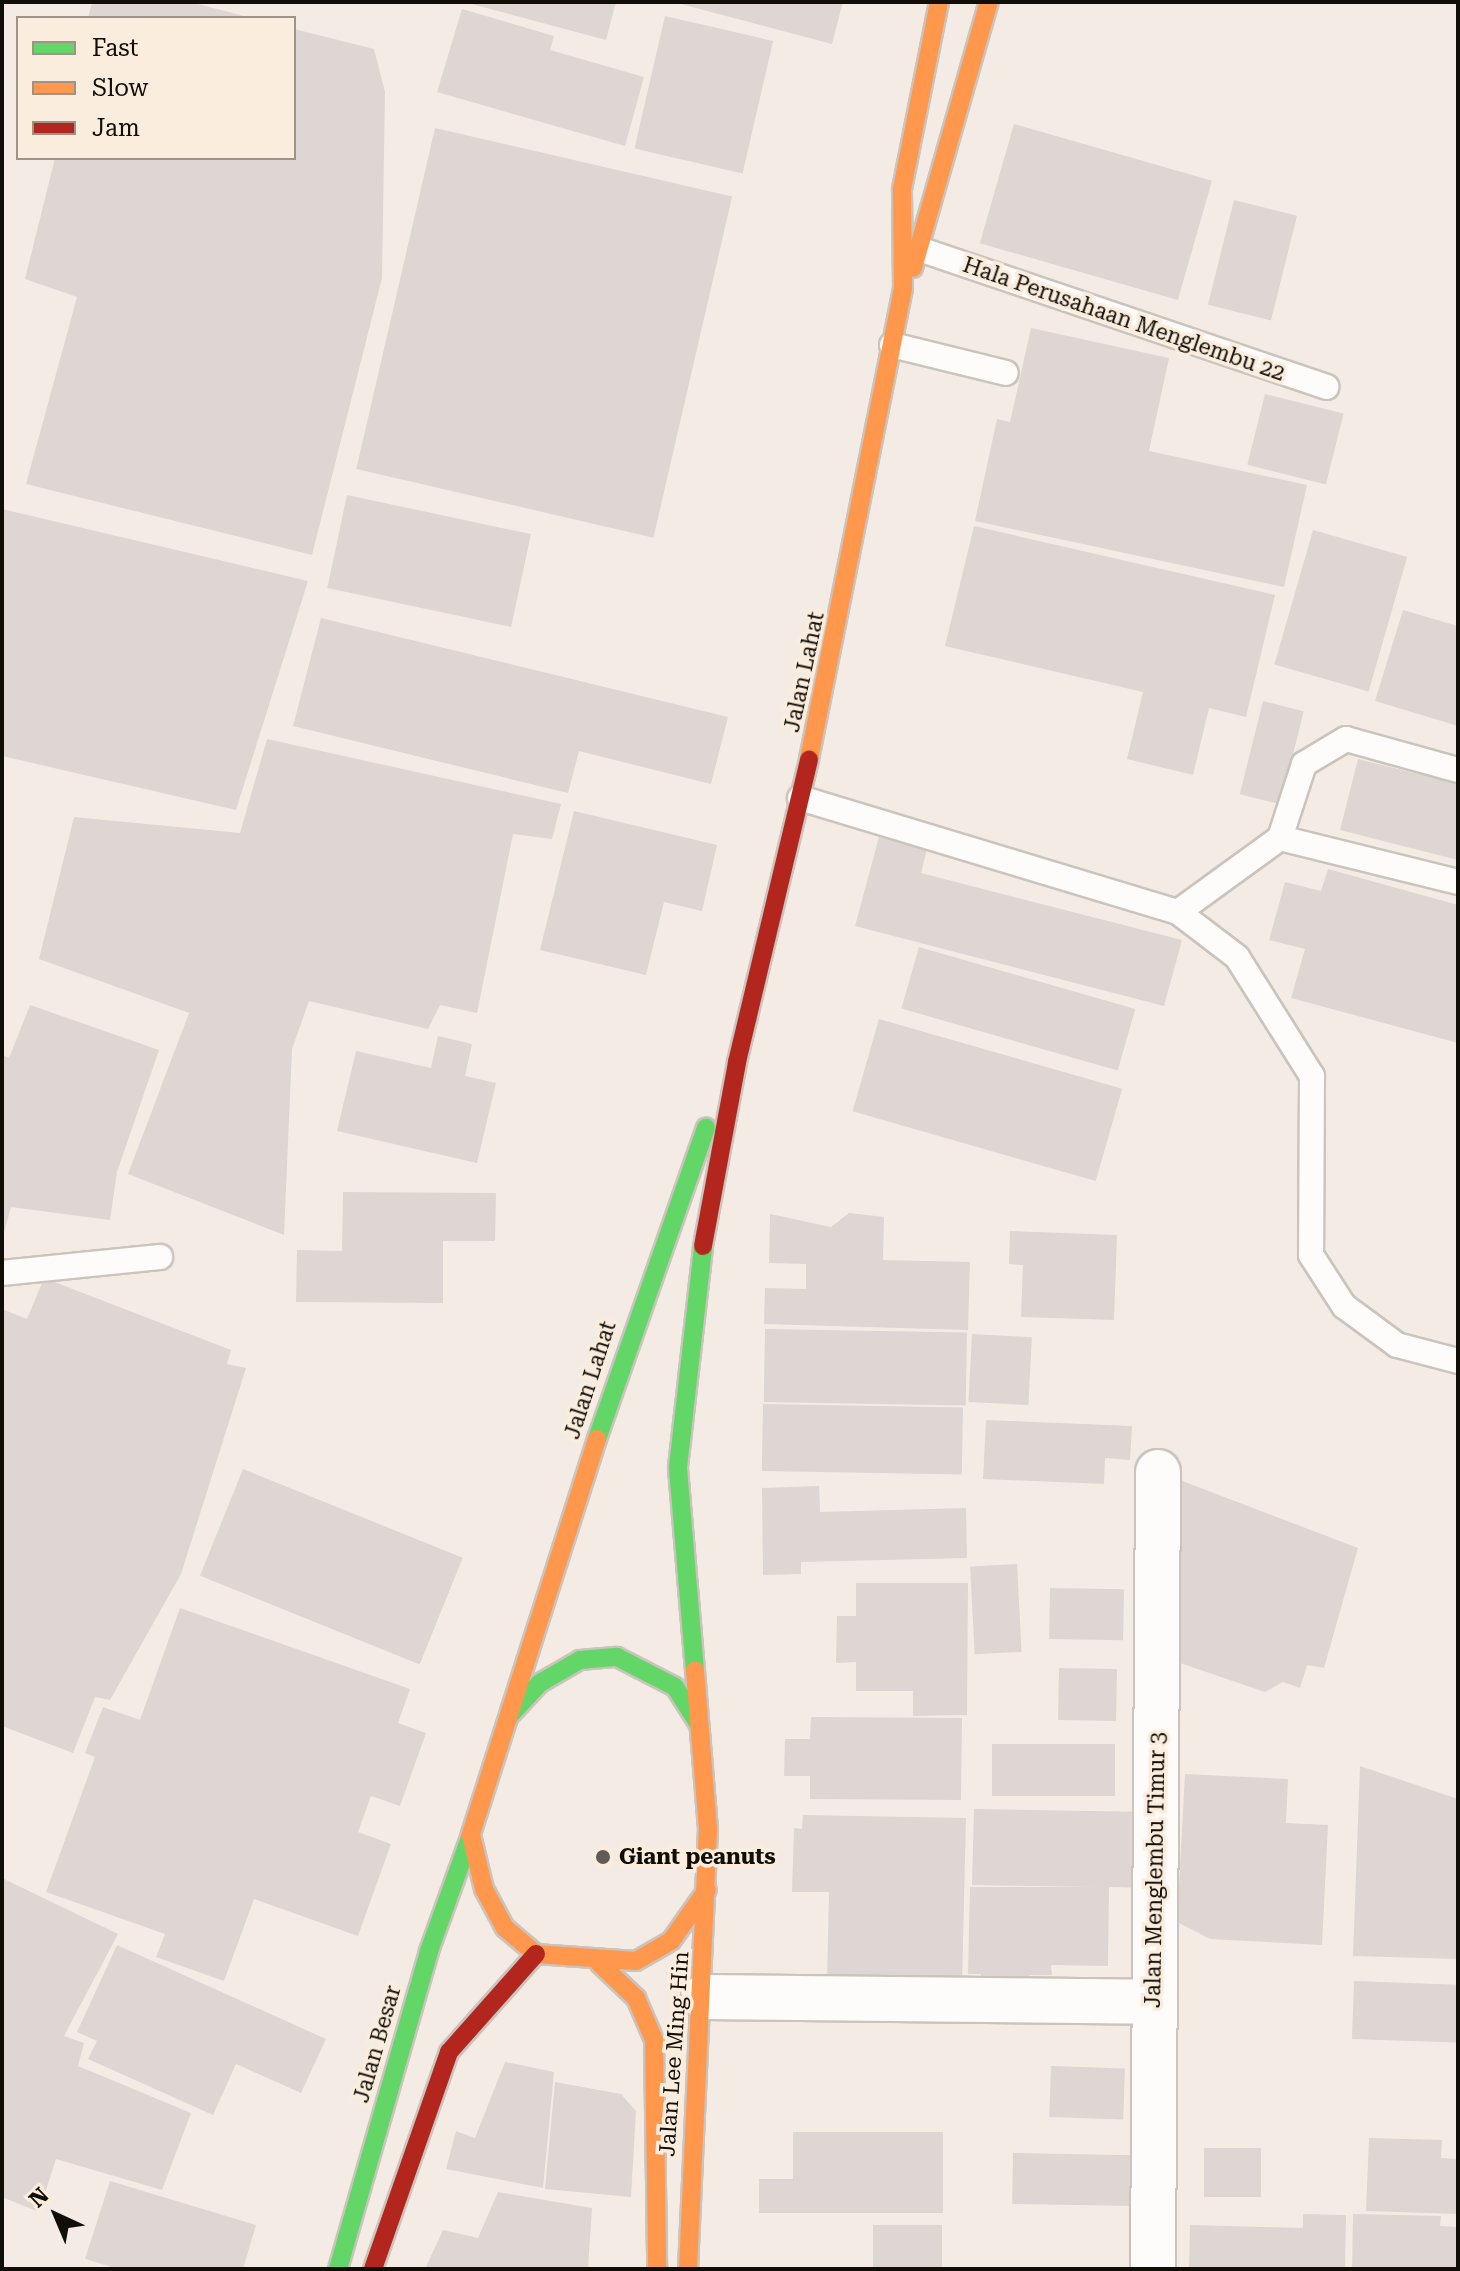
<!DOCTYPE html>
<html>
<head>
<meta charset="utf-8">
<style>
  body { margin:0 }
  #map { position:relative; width:1460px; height:2271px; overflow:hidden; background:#f4ece4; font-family:"Roboto Serif",serif }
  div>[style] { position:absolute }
  .building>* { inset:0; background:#ddd6d2; transform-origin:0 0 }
  .roads { filter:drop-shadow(2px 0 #cac4bd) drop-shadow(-2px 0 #cac4bd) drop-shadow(0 2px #cac4bd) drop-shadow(0 -2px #cac4bd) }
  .lane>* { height:24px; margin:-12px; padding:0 12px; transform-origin:12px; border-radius:12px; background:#fdfcfb }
  .street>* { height:44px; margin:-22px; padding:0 22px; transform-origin:22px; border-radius:22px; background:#fdfcfb }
  .fast>* { height:18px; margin:-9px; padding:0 9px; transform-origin:9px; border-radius:9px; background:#63d668 }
  .slow>* { height:18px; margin:-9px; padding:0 9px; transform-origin:9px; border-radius:9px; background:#ff974d }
  .jam>* { height:18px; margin:-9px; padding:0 9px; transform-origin:9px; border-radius:9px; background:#b3261e }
  .dots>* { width:22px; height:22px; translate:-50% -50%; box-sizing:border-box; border:4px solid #fbeddd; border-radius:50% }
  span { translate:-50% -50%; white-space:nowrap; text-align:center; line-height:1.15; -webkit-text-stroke:7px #fbeddd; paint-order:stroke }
  .street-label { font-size:22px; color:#110d07 }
  .poi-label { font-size:22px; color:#110d07; font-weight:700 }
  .left { translate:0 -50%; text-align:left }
  .frame { position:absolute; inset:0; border:4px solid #110d07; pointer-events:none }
  .legend { position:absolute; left:16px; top:16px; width:280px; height:144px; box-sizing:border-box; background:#fbeddd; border:2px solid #9d9387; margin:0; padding:10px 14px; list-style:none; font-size:24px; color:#110d07 }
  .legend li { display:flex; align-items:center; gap:16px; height:40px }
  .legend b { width:40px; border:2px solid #9d9387 }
  .north { position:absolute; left:16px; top:2175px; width:80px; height:80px; -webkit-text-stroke:6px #fbeddd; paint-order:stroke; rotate:316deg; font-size:22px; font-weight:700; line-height:32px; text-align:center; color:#110d07 }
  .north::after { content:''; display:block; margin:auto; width:28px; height:36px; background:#110d07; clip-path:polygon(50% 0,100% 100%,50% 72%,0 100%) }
</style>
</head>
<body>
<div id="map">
  <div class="building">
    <div style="clip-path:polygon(92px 2px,190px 2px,248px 17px,88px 18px)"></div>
    <div style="clip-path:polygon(464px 2px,616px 2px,606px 40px)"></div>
    <div style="clip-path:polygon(673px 2px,843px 2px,832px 44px)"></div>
    <div style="clip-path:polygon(462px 9px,554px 36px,550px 50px,644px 77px,625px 146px,437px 92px)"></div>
    <div style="left:665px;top:16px;width:111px;height:136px;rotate:13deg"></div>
    <div style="clip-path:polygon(294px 29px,374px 49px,385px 92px,382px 278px,312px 555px,26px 484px,77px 297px,25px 279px,55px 158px,294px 158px)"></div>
    <div style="left:1014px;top:124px;width:206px;height:124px;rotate:16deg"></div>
    <div style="left:435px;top:128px;width:305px;height:350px;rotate:13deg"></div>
    <div style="left:1234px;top:200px;width:65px;height:108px;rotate:14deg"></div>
    <div style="clip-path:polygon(1031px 328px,1169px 358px,1149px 451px,1307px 485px,1284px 587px,975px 521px,997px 419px,1010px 422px)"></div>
    <div style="left:1265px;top:394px;width:81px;height:73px;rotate:14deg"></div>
    <div style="left:347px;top:495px;width:188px;height:95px;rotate:12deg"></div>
    <div style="clip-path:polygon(2px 509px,308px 581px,236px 810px,2px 756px)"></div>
    <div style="clip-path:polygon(974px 526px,1275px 595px,1246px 717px,1209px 708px,1193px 775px,1127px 759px,1143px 692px,945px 646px)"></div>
    <div style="left:1313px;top:530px;width:98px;height:140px;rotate:16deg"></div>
    <div style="clip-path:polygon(1403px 610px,1458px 626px,1458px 726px,1375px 701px)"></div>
    <div style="clip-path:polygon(321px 618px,728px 717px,711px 784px,579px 751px,568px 793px,293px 726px)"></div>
    <div style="left:1263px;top:701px;width:42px;height:96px;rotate:14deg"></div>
    <div style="clip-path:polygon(267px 739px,561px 804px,552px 839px,513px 834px,477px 1013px,440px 1005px,428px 1029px,309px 1001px,292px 1049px,284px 1235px,128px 1174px,189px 1013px,39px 959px,74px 817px,240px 833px)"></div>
    <div style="clip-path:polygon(1358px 759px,1458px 784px,1458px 860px,1340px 830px)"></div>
    <div style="clip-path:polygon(574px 811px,717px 845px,702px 911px,664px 902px,646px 975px,540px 950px)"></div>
    <div style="clip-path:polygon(879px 837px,927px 849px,921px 873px,1182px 940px,1164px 1006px,855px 926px)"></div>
    <div style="clip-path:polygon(1328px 869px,1458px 905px,1458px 1043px,1291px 998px,1305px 949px,1269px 940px,1285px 882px,1321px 891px)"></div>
    <div style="left:919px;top:947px;width:225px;height:64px;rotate:16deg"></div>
    <div style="clip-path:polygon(30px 1005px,159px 1050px,117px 1172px,110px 1220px,11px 1207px,3px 1236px,2px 1055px,9px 1058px)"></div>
    <div style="left:879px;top:1019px;width:253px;height:96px;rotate:16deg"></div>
    <div style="clip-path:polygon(438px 1036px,472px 1044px,465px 1076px,496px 1083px,477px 1163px,337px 1131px,356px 1051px,431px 1068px)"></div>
    <div style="clip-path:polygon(343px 1192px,496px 1193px,495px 1241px,443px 1241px,443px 1303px,296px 1302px,297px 1250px,342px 1251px)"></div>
    <div style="clip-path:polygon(849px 1213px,884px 1217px,883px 1260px,970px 1262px,968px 1330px,764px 1324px,765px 1288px,806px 1289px,806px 1264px,769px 1263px,770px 1214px,831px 1227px)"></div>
    <div style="clip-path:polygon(1010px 1231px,1117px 1235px,1114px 1320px,1021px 1317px,1023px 1265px,1009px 1264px)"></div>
    <div style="clip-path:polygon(44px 1278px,231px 1350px,227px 1364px,246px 1368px,181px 1574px,110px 1700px,95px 1697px,73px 1753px,2px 1726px,2px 1309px,27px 1319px)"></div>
    <div style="left:765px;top:1329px;width:202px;height:73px;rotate:1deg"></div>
    <div style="left:972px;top:1334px;width:60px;height:68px;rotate:3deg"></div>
    <div style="left:763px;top:1404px;width:200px;height:67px;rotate:1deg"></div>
    <div style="clip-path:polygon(986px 1420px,1132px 1426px,1130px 1460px,1105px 1458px,1104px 1484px,983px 1479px)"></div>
    <div style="left:243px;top:1469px;width:237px;height:115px;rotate:22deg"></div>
    <div style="clip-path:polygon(1172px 1477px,1358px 1548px,1324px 1668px,1307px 1665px,1300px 1688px,1283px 1682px,1265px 1692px,1177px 1662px)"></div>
    <div style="clip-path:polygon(819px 1486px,820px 1512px,966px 1508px,967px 1558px,801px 1562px,801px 1574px,763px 1575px,762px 1488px)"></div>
    <div style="left:1017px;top:1564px;width:88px;height:47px;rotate:87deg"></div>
    <div style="clip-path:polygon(856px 1583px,968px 1583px,967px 1715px,913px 1716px,913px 1691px,856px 1691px,856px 1662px,836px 1663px,837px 1616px,856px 1616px)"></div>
    <div style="left:1050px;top:1588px;width:74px;height:51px;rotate:1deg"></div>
    <div style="clip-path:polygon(180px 1608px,410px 1689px,398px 1723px,426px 1733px,400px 1806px,371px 1796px,358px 1832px,391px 1844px,358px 1936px,254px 1899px,224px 1981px,156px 1957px,165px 1934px,46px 1892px,95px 1757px,85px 1753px,103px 1707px,140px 1720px)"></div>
    <div style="left:1059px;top:1668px;width:58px;height:52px;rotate:1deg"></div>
    <div style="clip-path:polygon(811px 1717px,962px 1718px,961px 1800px,810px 1799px,810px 1776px,784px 1776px,785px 1739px,810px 1739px)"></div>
    <div style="left:1115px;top:1744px;width:52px;height:123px;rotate:90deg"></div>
    <div style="clip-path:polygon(1360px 1766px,1458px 1799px,1458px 1959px,1353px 1956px)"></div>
    <div style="clip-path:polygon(1185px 1774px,1288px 1779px,1286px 1823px,1328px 1825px,1322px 1945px,1210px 1939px,1177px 1922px)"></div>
    <div style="clip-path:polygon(974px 1809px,1152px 1812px,1150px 1888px,1109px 1887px,1108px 1966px,1051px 1965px,1052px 1975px,1029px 1975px,1028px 1995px,981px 1995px,981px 1974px,968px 1974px,970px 1887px,1099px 1887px,972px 1885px)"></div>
    <div style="clip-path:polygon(803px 1815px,966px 1818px,962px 1984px,827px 1981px,829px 1892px,792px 1892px,794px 1828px,802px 1829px)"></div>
    <div style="clip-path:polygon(2px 1878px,118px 1934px,64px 2036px,84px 2043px,78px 2066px,191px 2113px,162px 2190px,56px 2159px,39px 2212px,2px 2197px)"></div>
    <div style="clip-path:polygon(117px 1945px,326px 2039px,301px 2093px,236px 2064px,213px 2115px,88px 2059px,97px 2041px,77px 2032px)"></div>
    <div style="left:1354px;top:1981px;width:104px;height:58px;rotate:2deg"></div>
    <div style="clip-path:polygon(505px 2062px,554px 2072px,543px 2188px,446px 2169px,456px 2131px,475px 2138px)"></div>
    <div style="left:1051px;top:2066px;width:74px;height:51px;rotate:2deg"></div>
    <div style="clip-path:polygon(555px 2082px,621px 2094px,636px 2111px,631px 2197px,545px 2189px)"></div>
    <div style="clip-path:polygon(793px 2132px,943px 2132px,943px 2213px,759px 2213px,759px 2179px,793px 2179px)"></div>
    <div style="clip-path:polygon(1369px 2138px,1442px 2140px,1441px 2158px,1458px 2159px,1458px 2214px,1366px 2211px)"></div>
    <div style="left:1204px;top:2148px;width:57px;height:49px"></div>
    <div style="left:1013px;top:2153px;width:122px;height:51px;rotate:1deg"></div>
    <div style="clip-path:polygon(110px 2181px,256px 2225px,243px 2269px,118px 2269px,85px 2259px)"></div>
    <div style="clip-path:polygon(498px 2192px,592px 2208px,588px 2269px,425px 2269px,443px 2230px,478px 2238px)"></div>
    <div style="clip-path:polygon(1303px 2214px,1346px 2215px,1345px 2269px,1189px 2269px,1190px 2225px,1303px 2228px)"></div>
    <div style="clip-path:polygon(1353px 2214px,1441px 2216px,1440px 2226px,1458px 2227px,1458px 2269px,1352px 2269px)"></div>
    <div style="left:873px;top:2225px;width:69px;height:44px"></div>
  </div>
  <div class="roads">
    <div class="lane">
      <div style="left:922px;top:250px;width:427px;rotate:18.7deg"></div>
      <div style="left:892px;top:345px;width:117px;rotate:13.8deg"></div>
      <div style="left:800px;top:798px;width:395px;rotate:16.8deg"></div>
      <div style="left:1178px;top:912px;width:74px;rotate:37.3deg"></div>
      <div style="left:1237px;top:957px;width:141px;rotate:57.8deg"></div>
      <div style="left:1312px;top:1076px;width:179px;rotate:90.3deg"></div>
      <div style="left:1311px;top:1255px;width:61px;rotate:57.1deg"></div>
      <div style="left:1344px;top:1306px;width:66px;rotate:36.3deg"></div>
      <div style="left:1397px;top:1345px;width:63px;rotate:14.7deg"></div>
      <div style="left:1280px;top:838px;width:183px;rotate:13.9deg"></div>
      <div style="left:1178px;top:912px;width:126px;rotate:-36deg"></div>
      <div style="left:1280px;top:838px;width:78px;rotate:-72deg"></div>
      <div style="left:1304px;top:764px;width:49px;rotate:-30.8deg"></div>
      <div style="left:1346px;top:739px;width:116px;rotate:15.5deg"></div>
      <div style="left:2px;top:1273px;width:159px;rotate:-5.8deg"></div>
    </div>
    <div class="street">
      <div style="left:704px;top:1997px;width:448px;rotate:0.6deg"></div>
      <div style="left:1153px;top:2269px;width:797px;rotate:-89.64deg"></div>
    </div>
    <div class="fast">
      <div style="left:597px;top:1439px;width:330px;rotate:-70.7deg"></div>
      <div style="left:695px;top:1671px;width:205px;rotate:-94.8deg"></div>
      <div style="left:678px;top:1467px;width:222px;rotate:-83.5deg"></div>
      <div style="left:509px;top:1716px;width:45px;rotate:-46.8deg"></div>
      <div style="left:540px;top:1683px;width:46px;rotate:-29.9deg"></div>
      <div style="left:580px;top:1660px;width:37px;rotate:-5deg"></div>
      <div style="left:617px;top:1657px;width:65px;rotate:27.3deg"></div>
      <div style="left:675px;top:1687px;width:43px;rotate:57.4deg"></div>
      <div style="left:338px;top:2269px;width:331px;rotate:-74deg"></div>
      <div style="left:429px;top:1951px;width:123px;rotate:-70.1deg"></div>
    </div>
    <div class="slow">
      <div style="left:913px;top:268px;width:277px;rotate:-74.1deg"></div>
      <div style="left:809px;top:759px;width:480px;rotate:-78.7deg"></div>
      <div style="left:903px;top:288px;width:99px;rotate:-90.6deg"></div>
      <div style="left:902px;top:189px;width:191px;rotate:-78.8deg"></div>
      <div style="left:597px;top:1439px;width:416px;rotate:107.7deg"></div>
      <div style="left:471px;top:1835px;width:56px;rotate:76.5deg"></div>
      <div style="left:484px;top:1889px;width:44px;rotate:61.7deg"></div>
      <div style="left:505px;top:1928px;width:40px;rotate:40deg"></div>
      <div style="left:536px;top:1954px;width:100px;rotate:4deg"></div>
      <div style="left:636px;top:1961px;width:40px;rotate:-29.7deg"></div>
      <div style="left:671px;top:1941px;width:62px;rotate:-54.8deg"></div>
      <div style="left:600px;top:1964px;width:50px;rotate:43.4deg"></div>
      <div style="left:636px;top:1998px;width:46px;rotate:66.8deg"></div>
      <div style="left:654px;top:2040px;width:229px;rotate:89.2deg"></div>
      <div style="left:688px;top:2269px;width:440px;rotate:-87.4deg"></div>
      <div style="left:708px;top:1829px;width:159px;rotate:-94.7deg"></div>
    </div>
    <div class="jam">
      <div style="left:703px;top:1246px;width:187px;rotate:-79.5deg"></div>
      <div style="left:737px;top:1062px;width:311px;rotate:-76.6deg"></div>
      <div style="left:373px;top:2269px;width:230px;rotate:-70.7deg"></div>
      <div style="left:449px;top:2052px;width:131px;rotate:-48.4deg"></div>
    </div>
  </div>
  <div class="dots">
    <div style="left:603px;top:1857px;background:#605b54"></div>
  </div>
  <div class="street-label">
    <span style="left:1124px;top:319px;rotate:19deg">Hala Perusahaan Menglembu 22</span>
    <span style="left:804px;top:672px;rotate:-78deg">Jalan Lahat</span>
    <span style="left:590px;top:1380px;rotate:-72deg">Jalan Lahat</span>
    <span style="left:1155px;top:1870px;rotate:-89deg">Jalan Menglembu Timur 3</span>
    <span style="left:377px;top:2044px;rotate:-74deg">Jalan Besar</span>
    <span style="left:674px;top:2054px;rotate:-86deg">Jalan Lee Ming Hin</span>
  </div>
  <div class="poi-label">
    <span class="left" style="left:619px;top:1857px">Giant peanuts</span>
  </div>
  <div class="frame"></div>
  <ul class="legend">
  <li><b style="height:10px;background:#63d668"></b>Fast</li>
  <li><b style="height:10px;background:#ff974d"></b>Slow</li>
  <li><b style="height:10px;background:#b3261e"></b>Jam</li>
  </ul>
  <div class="north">N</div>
</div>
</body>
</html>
